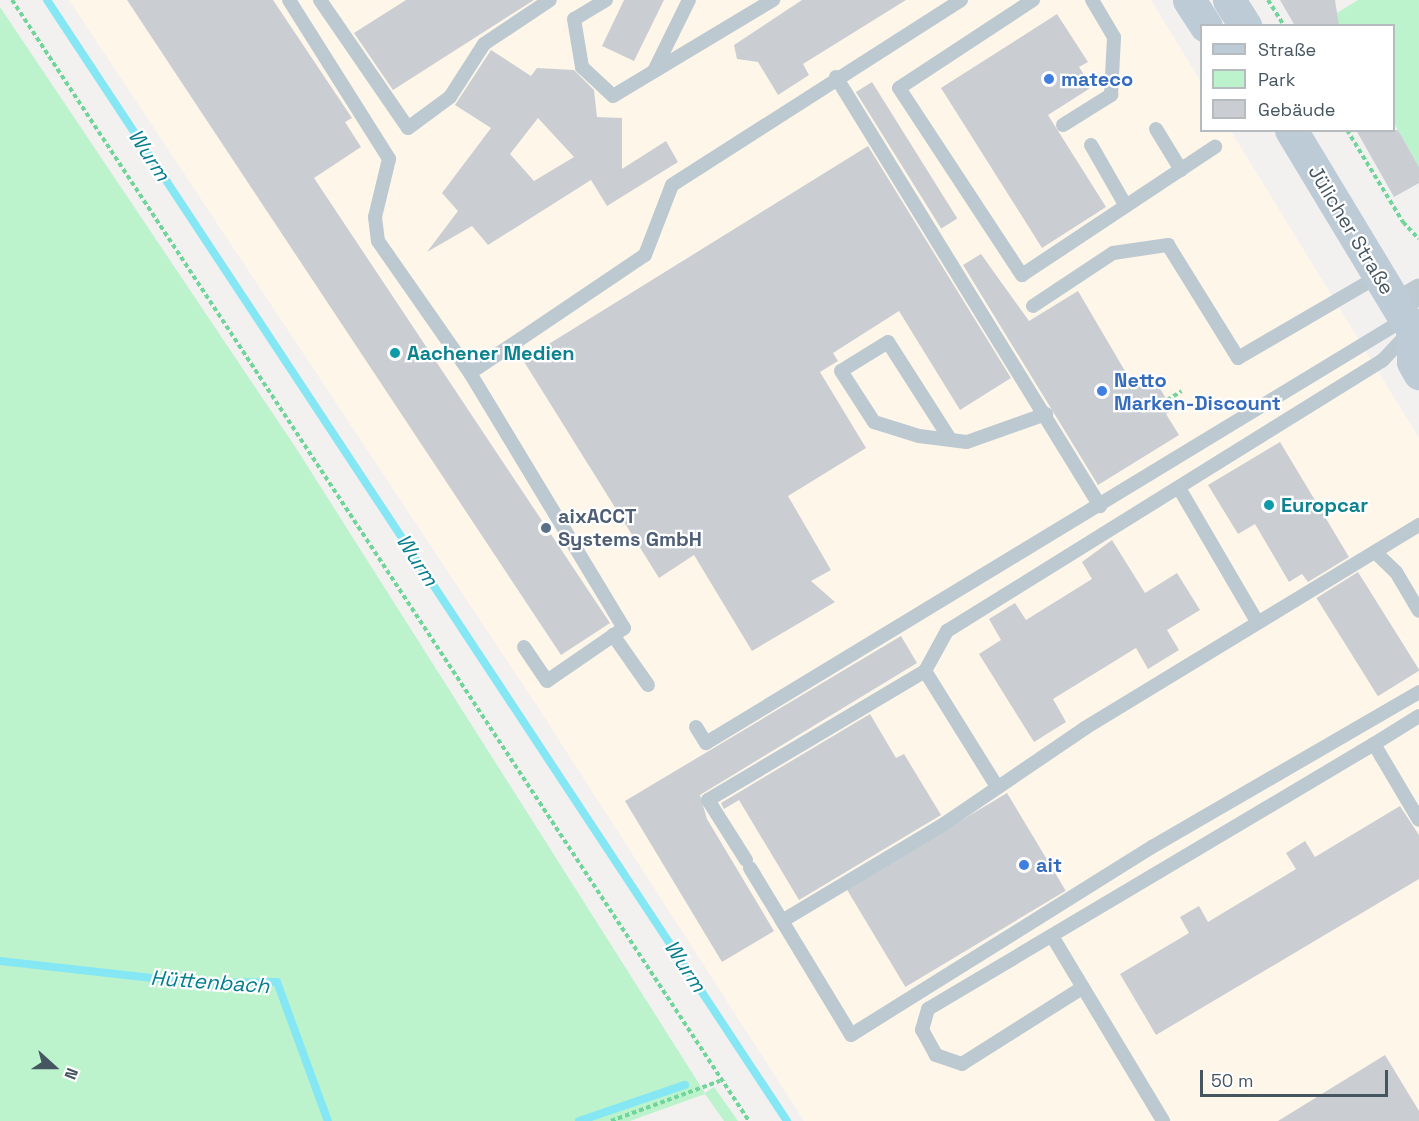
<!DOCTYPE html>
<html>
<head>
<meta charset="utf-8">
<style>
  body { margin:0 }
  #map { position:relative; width:1419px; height:1121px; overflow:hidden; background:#f3f0f0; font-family:"Space Grotesk",sans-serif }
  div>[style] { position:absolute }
  .commercial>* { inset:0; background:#fef6e9 }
  .green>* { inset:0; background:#bcf3cc }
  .stream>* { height:8px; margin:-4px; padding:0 4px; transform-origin:4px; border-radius:4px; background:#85e7f4 }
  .building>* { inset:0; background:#caced3; transform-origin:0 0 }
  .path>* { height:4px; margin-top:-2px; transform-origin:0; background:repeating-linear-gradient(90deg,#70d59a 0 4.5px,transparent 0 7.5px) }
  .service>* { height:14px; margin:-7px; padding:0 7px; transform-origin:7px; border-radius:7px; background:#bdc9d1 }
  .minor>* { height:26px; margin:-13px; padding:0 13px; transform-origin:13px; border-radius:13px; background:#bdc9d1 }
  .secondary>* { height:33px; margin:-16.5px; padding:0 16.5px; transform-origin:16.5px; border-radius:16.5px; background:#bccbd6 }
  .dots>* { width:16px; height:16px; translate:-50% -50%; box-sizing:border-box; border:3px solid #fff; border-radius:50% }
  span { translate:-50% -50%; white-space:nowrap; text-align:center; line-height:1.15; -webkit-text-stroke:4.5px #fff; paint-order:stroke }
  .shop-label { font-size:20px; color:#366cbe; font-weight:700 }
  .left { translate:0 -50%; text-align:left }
  .street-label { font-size:20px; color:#465660 }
  .culture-label { font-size:20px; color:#0d838f; font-weight:700 }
  .service-label { font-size:20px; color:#4e5e75; font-weight:700 }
  .water-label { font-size:21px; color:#047e8f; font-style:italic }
  .legend { position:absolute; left:1200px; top:24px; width:195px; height:108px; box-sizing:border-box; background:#fff; border:2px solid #b5bbbf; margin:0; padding:8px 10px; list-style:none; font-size:18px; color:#465660 }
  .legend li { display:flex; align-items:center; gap:12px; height:30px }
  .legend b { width:30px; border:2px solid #b5bbbf }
  .north { position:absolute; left:24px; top:1037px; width:60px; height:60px; -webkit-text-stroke:4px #fff; paint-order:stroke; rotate:111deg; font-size:16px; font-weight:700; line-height:24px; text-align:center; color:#465660 }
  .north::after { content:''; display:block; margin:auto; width:21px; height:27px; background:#465660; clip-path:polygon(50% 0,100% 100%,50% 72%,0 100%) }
  .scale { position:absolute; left:1200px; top:1070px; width:188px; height:27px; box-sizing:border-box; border:3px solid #465660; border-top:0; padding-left:8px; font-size:18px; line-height:21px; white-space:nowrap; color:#465660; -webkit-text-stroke:4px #fff; paint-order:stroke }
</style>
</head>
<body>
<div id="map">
  <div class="commercial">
    <div style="clip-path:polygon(69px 0,1151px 0,1201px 82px,1202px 130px,1231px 131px,1419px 438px,1419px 1121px,804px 1121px,541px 712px)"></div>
  </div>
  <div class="green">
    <div style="clip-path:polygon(1358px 0,1419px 0,1419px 167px,1394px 123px,1394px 26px,1337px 25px,1332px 16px)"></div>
    <div style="clip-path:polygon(0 7px,296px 448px,705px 1093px,714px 1087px,738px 1121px,724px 1121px,705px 1094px,630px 1121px,0 1121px)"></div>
  </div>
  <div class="stream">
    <div style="left:47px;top:0;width:1343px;rotate:56.57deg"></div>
    <div style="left:0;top:961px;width:196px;rotate:6.4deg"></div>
    <div style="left:195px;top:983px;width:82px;rotate:-0.7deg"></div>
    <div style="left:277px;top:982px;width:148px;rotate:69.9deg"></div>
    <div style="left:579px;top:1121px;width:112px;rotate:-18.8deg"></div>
  </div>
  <div class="building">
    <div style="clip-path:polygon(127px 0,273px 0,352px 118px,345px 122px,361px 147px,314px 178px,610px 623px,561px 655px)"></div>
    <div style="clip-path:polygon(406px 0,534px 0,393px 90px,354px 33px)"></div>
    <div style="clip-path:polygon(624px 0,664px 0,634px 61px,602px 46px)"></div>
    <div style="clip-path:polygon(802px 0,906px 0,803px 64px,809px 75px,778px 95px,758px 62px,737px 59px,734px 45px)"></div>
    <div style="clip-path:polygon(1280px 0,1335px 0,1339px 26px,1295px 26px)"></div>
    <div style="clip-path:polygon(1057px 14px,1088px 62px,1079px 67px,1092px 87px,1048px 115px,1106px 207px,1042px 248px,941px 88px)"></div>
    <div style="clip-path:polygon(evenodd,491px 50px,531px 76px,537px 68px,574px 70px,594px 90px,597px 117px,622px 118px,622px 169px,666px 141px,678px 162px,607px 206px,591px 180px,488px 245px,472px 226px,427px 252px,458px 211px,442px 193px,491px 128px,455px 105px,491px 50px,538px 118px,574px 157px,534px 181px,510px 154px,538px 118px)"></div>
    <div style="left:872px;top:82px;width:161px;height:19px;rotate:58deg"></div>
    <div style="clip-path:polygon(1356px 130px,1398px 130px,1419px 167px,1419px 183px,1394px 197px)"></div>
    <div style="clip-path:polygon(868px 146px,1011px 378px,960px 410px,899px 311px,833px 353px,838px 361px,820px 372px,866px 448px,788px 496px,831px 570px,811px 581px,835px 602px,752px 651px,694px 555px,659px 578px,523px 360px)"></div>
    <div style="clip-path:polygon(981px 254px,1029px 321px,1078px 291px,1132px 383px,1150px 372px,1173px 410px,1166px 414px,1179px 435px,1098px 485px,963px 265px)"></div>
    <div style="clip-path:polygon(1280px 442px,1349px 557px,1308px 582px,1302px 574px,1289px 582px,1255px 524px,1238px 534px,1208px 485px)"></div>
    <div style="clip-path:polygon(1112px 540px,1145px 593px,1177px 573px,1200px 610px,1167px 630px,1179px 650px,1148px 669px,1136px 648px,1053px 699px,1066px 722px,1034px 742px,979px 654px,1001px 640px,989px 619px,1015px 603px,1026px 620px,1092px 579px,1082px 562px)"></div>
    <div style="left:1358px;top:572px;width:116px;height:49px;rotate:58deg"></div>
    <div style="clip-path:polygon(901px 636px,917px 663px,700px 795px,707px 819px,774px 931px,722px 962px,625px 801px)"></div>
    <div style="clip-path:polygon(870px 714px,896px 758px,904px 754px,941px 815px,799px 900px,739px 800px,724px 809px,721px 803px)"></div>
    <div style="left:1007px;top:793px;width:114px;height:187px;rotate:59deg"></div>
    <div style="clip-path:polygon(1400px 806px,1419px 835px,1419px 879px,1156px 1035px,1120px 974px,1189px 933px,1180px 917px,1199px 906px,1208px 922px,1296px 869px,1286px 853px,1305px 841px,1315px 857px)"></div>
    <div style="clip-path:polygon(1385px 1055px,1419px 1111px,1419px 1121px,1278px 1121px)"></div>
  </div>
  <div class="path">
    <div style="left:12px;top:0;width:1342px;rotate:56.68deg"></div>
    <div style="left:1268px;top:0;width:31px;rotate:58deg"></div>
    <div style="left:1347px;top:130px;width:108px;rotate:58.7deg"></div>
    <div style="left:1403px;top:222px;width:23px;rotate:47deg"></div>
    <div style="left:1167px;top:400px;width:17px;rotate:-31deg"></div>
    <div style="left:611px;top:1121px;width:116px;rotate:-20.2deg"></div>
  </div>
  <div class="service">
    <div style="left:289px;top:0;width:188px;rotate:57.8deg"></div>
    <div style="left:389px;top:159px;width:60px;rotate:103.6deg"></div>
    <div style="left:375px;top:217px;width:24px;rotate:83deg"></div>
    <div style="left:378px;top:241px;width:161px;rotate:55.1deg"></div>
    <div style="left:470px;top:373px;width:298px;rotate:58.9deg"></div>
    <div style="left:624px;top:628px;width:93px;rotate:145.5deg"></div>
    <div style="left:547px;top:681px;width:41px;rotate:-124.1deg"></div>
    <div style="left:320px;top:0;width:155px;rotate:55.5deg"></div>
    <div style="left:408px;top:128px;width:52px;rotate:-36.4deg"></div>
    <div style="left:450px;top:97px;width:63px;rotate:-57.3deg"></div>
    <div style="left:484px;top:44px;width:79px;rotate:-33.7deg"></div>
    <div style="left:606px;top:0;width:37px;rotate:149deg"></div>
    <div style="left:574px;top:19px;width:49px;rotate:80.5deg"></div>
    <div style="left:582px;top:67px;width:42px;rotate:43.1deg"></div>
    <div style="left:613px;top:96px;width:187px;rotate:-31deg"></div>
    <div style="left:1033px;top:0;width:160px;rotate:146.7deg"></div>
    <div style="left:899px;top:88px;width:224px;rotate:56.7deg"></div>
    <div style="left:1022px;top:275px;width:232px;rotate:-33.6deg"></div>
    <div style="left:654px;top:71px;width:79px;rotate:-63.8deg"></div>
    <div style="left:836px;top:77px;width:504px;rotate:58.39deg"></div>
    <div style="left:1063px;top:125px;width:57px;rotate:-32deg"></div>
    <div style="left:1111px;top:95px;width:58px;rotate:-87deg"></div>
    <div style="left:1114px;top:37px;width:43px;rotate:-120.7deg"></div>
    <div style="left:1156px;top:129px;width:48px;rotate:58.6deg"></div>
    <div style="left:1091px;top:145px;width:70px;rotate:60.2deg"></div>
    <div style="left:1033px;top:306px;width:96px;rotate:-33.5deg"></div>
    <div style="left:1113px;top:253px;width:56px;rotate:-8.3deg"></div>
    <div style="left:1168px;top:245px;width:133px;rotate:58.2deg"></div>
    <div style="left:1238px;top:358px;width:163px;rotate:-30.2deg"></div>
    <div style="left:470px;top:373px;width:211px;rotate:-34deg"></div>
    <div style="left:645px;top:255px;width:75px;rotate:-68.9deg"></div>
    <div style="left:672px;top:185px;width:343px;rotate:-32.6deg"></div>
    <div style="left:950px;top:439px;width:115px;rotate:-122.6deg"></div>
    <div style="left:888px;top:342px;width:55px;rotate:148.3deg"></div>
    <div style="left:841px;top:371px;width:61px;rotate:57.1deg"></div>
    <div style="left:874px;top:422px;width:47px;rotate:17.3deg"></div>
    <div style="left:919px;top:436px;width:48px;rotate:7.1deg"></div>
    <div style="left:967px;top:442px;width:84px;rotate:-19.5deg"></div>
    <div style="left:1179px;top:488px;width:156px;rotate:59.7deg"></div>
    <div style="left:1375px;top:552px;width:29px;rotate:44deg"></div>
    <div style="left:1396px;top:572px;width:45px;rotate:59.5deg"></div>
    <div style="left:613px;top:635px;width:61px;rotate:55deg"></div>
    <div style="left:925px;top:671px;width:134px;rotate:58.1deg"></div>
    <div style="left:1419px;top:716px;width:53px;rotate:148.1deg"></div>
    <div style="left:1374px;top:744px;width:88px;rotate:59.4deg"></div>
    <div style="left:696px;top:727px;width:19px;rotate:58deg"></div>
    <div style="left:706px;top:743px;width:818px;rotate:-31.24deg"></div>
    <div style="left:746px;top:860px;width:71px;rotate:-122.3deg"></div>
    <div style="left:708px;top:800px;width:252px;rotate:-30.7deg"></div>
    <div style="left:925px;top:671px;width:46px;rotate:-61.2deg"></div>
    <div style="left:947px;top:631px;width:513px;rotate:-31.86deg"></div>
    <div style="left:1383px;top:360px;width:37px;rotate:-47deg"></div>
    <div style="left:750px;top:868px;width:195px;rotate:58.8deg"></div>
    <div style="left:851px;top:1035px;width:355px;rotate:-32deg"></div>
    <div style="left:1152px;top:847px;width:309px;rotate:-30.1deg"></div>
    <div style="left:782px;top:921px;width:189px;rotate:-30.9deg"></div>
    <div style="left:944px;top:824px;width:171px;rotate:-34.2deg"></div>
    <div style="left:1085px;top:728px;width:391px;rotate:-31.3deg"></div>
    <div style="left:1052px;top:936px;width:216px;rotate:59deg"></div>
    <div style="left:1082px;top:988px;width:142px;rotate:147.7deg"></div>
    <div style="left:962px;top:1064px;width:28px;rotate:-161deg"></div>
    <div style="left:936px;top:1055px;width:29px;rotate:-119deg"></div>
    <div style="left:922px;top:1030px;width:22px;rotate:-74deg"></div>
    <div style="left:928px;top:1009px;width:519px;rotate:-30.72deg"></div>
  </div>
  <div class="minor">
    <div style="left:1397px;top:305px;width:26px;rotate:-31deg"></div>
  </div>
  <div class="secondary">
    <div style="left:1189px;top:0;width:31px;rotate:57deg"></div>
    <div style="left:1229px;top:0;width:31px;rotate:58deg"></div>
    <div style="left:1291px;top:130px;width:221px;rotate:58.9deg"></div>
    <div style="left:1405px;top:319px;width:20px;rotate:45deg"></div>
    <div style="left:1412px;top:329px;width:33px;rotate:88deg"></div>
    <div style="left:1413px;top:362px;width:13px;rotate:61deg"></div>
  </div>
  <div class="dots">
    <div style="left:1049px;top:79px;background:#3f7fe0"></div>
    <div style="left:395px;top:353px;background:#0f9aa8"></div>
    <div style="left:1102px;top:391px;background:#3f7fe0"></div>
    <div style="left:1269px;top:505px;background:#0f9aa8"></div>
    <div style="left:546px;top:528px;background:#5c6f8a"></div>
    <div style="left:1024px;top:865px;background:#3f7fe0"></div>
  </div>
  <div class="shop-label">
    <span class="left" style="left:1061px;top:79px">mateco</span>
    <span class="left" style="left:1114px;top:392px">Netto<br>Marken-Discount</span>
    <span class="left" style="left:1036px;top:865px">ait</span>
  </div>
  <div class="street-label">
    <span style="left:1351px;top:230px;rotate:59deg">Jülicher Straße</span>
  </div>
  <div class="culture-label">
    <span class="left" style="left:407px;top:353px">Aachener Medien</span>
    <span class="left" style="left:1281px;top:505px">Europcar</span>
  </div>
  <div class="service-label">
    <span class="left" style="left:558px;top:528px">aixACCT<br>Systems GmbH</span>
  </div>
  <div class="water-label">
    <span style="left:149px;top:155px;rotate:57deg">Wurm</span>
    <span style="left:417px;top:560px;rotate:57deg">Wurm</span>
    <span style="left:685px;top:966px;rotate:57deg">Wurm</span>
    <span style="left:210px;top:982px;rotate:4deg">Hüttenbach</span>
  </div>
  <ul class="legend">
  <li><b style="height:8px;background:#bccbd6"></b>Straße</li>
  <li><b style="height:16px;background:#bcf3cc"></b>Park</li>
  <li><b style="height:16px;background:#caced3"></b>Gebäude</li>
  </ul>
  <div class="north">N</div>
  <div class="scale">50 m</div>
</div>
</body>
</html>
